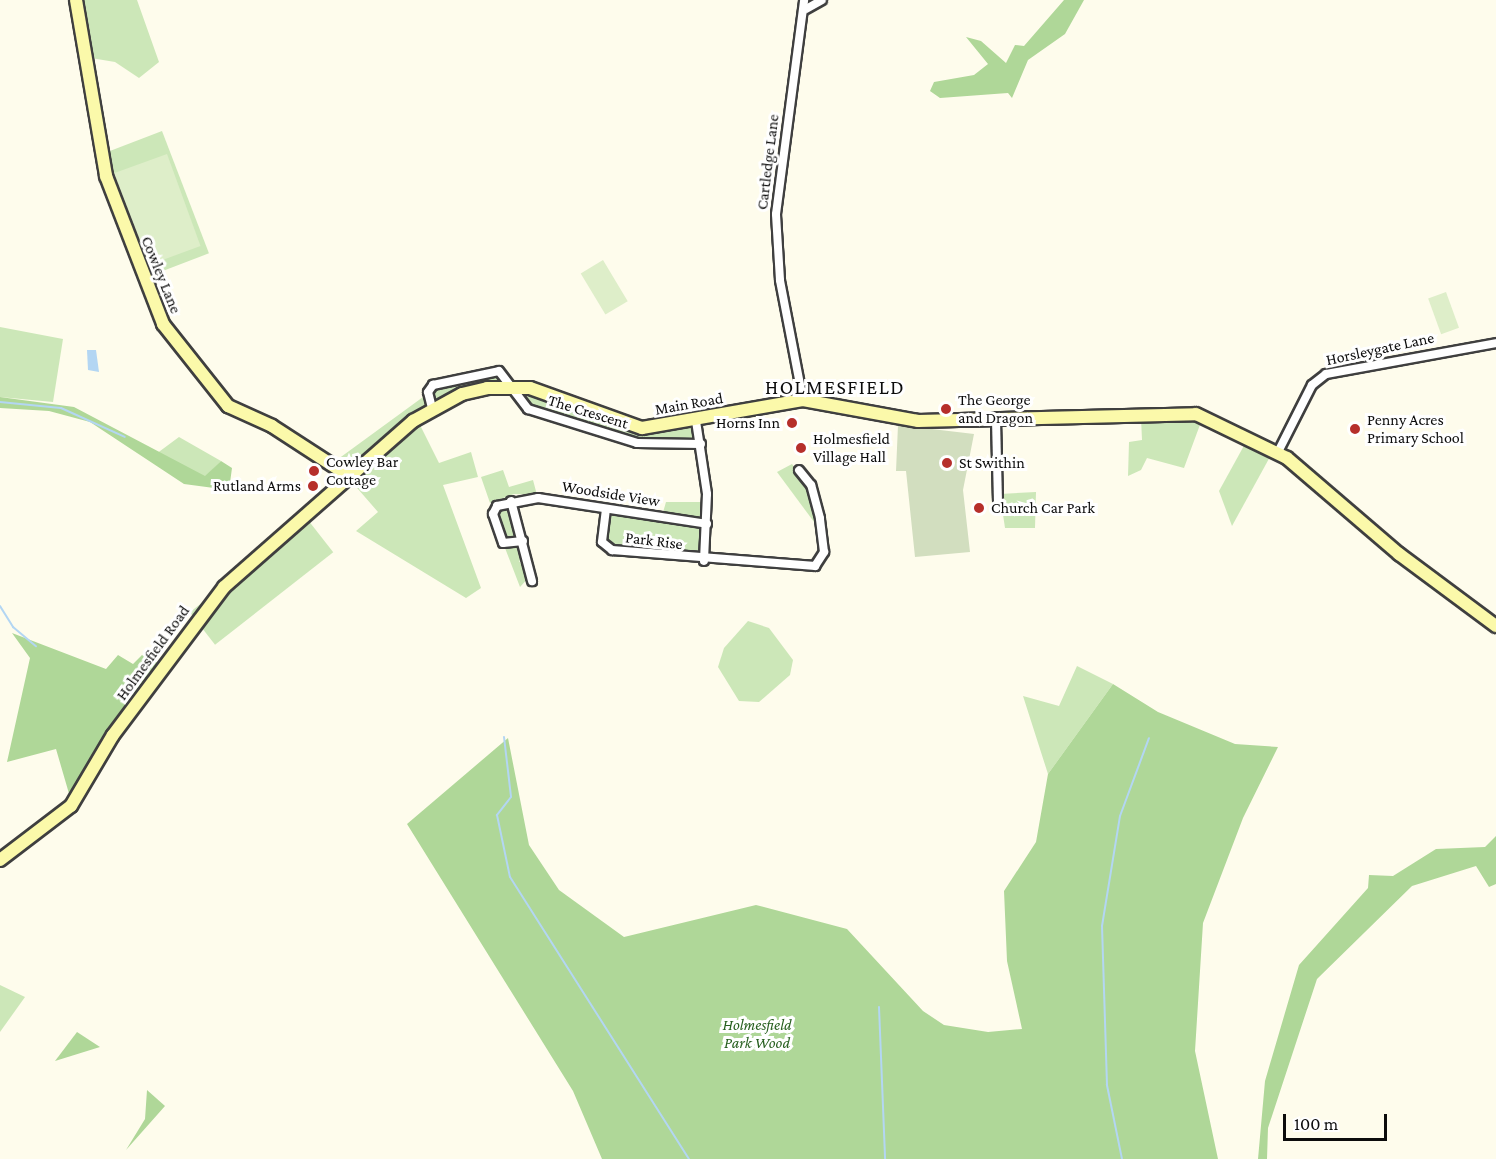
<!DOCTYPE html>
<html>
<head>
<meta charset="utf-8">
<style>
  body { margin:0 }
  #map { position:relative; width:1496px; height:1159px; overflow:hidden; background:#fefcec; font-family:"Crimson Pro",serif }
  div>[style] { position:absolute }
  .green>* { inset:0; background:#cce7b8; transform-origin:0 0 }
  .forest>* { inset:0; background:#afd798 }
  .cemetery>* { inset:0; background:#d2debf }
  .pitch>* { inset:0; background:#deeec9; transform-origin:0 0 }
  .water>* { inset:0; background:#b3d6f3 }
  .stream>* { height:2px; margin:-1px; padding:0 1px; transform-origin:1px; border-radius:1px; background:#b3d6f3 }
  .roads { filter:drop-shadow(2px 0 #3f3f3f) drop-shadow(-2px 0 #3f3f3f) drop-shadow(0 2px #3f3f3f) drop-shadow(0 -2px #3f3f3f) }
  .street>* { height:8px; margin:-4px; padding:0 4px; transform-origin:4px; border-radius:4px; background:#fff }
  .secondary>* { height:12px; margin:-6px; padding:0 6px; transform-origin:6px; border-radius:6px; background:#fbf9aa }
  .dots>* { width:16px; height:16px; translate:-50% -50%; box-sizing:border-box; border:3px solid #fff; border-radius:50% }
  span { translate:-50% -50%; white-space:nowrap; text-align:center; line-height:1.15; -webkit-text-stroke:6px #fff; paint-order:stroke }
  .street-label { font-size:16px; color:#0c0c0c }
  .poi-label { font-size:16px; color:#0c0c0c }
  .left { translate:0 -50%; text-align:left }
  .right { translate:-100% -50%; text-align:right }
  .park-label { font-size:16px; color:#286020; font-style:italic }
  .quarter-label { font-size:20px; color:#0c0c0c; letter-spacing:1.5px }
  .scale { position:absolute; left:1283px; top:1114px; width:104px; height:27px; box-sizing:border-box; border:3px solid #0c0c0c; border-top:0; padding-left:8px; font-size:18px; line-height:21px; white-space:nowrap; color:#0c0c0c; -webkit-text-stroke:4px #fff; paint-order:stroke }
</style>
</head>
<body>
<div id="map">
  <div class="green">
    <div style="clip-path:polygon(82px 0,137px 0,159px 62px,139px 78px,115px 62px,91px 58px)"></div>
    <div style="left:162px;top:131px;width:131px;height:60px;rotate:69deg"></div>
    <div style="clip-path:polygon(0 327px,63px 339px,53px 402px,0 397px)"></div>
    <div style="clip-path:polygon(496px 375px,507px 382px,471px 388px,351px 468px,334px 462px,434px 389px)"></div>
    <div style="clip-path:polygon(526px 391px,633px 430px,692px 425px,694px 438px,692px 442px,636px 440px,530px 408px)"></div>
    <div style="clip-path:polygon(1141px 418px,1201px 422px,1184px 468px,1147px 458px,1141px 470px,1128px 476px,1129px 442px,1142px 440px)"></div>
    <div style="clip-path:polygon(420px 425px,439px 463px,471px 452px,478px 477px,443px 485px,481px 588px,466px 598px,356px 531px,378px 512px,351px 481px)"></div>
    <div style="clip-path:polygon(179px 437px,221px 461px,205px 477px,156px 454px)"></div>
    <div style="clip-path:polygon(1246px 442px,1271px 455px,1232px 526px,1219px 491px)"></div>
    <div style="clip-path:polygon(792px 464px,804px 480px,817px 526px,777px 472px)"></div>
    <div style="clip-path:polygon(503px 470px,509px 487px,533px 480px,537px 495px,514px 494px,490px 503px,481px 477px)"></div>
    <div style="clip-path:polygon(1036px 492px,1035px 528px,1005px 528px,1000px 494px)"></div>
    <div style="clip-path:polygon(666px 502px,704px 502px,703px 514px,696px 519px,662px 516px)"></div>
    <div style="left:507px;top:506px;width:34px;height:13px;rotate:71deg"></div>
    <div style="clip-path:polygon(614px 514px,695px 526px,702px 532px,700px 553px,614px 548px,605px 533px,607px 520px)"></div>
    <div style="left:308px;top:520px;width:41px;height:150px;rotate:52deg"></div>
    <div style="clip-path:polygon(522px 547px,525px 559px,519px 561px,530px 576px,520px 587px,505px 548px)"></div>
    <div style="clip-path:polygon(748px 621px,769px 628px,793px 660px,790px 675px,759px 702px,739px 701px,718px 667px,724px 648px)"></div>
    <div style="clip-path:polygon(1077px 666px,1113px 684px,1048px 774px,1023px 696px,1059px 706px)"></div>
    <div style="clip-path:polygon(0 985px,25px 997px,0 1032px)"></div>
  </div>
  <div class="forest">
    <div style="clip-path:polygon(1064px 0,1084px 0,1065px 34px,1028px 60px,1012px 98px,1008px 93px,940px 98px,930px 91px,934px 82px,974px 75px,988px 64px,966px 37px,981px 41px,1006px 63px,1015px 45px,1024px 46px)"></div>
    <div style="clip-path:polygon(0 397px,74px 407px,205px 476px,221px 461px,232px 468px,229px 490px,184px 484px,90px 422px,49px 411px,0 408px)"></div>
    <div style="clip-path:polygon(12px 633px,106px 669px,118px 655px,133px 664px,142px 655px,158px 663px,94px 751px,70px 797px,56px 749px,7px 762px,30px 658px)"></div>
    <div style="clip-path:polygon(1113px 684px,1158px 712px,1235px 744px,1278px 747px,1243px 818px,1203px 923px,1195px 1051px,1218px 1159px,602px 1159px,573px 1091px,407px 824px,508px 738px,529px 845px,559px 890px,624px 937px,756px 905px,847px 929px,923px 1011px,944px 1025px,988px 1032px,1022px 1029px,1007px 961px,1004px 891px,1036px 842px,1048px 774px)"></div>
    <div style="clip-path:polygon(1496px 836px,1496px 884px,1489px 887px,1476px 866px,1412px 886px,1317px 979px,1268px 1128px,1267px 1159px,1258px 1159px,1265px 1081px,1299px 965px,1368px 888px,1369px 875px,1393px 876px,1436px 849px,1485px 847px)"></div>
    <div style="clip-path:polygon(77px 1032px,100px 1047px,55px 1061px)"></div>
    <div style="clip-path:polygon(147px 1090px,165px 1106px,126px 1150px,145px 1119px)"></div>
  </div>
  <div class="cemetery">
    <div style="clip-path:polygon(898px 425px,974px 434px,963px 490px,970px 552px,915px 557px,906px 471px,896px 471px)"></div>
  </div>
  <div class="pitch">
    <div style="left:167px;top:154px;width:98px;height:58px;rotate:70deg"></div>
    <div style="left:603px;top:260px;width:48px;height:26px;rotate:59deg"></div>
    <div style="left:1446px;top:292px;width:38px;height:19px;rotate:70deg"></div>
  </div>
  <div class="water">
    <div style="clip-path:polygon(87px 350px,96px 350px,99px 372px,88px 370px)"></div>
  </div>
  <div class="stream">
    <div style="left:0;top:402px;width:61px;rotate:5.6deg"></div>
    <div style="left:61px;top:408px;width:70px;rotate:24.4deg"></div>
    <div style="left:0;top:606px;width:25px;rotate:58deg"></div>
    <div style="left:13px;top:627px;width:30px;rotate:40deg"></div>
    <div style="left:504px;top:737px;width:60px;rotate:83.3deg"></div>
    <div style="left:511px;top:797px;width:23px;rotate:128deg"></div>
    <div style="left:497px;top:815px;width:63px;rotate:78.2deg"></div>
    <div style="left:510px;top:877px;width:334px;rotate:57.6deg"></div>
    <div style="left:879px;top:1007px;width:152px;rotate:87.7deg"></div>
    <div style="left:1122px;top:1159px;width:76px;rotate:-101.5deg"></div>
    <div style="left:1107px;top:1085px;width:159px;rotate:-91.8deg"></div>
    <div style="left:1102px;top:926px;width:111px;rotate:-80.7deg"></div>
    <div style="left:1120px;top:816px;width:83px;rotate:-69.6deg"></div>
  </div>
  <div class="roads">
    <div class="street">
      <div style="left:806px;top:9px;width:18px;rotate:-29deg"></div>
      <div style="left:803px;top:400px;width:122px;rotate:-100.9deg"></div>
      <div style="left:780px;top:280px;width:66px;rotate:-93.5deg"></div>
      <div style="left:776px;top:214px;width:216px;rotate:-82.5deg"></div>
      <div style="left:432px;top:408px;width:16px;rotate:-104deg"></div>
      <div style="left:428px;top:392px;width:9px;rotate:-54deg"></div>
      <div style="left:433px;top:385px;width:67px;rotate:-12deg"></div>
      <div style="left:499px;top:371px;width:48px;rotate:52.7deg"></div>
      <div style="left:528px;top:409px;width:114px;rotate:17.3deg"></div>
      <div style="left:637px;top:443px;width:64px;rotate:0.9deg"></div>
      <div style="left:996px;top:420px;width:81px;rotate:88.6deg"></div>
      <div style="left:696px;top:421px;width:74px;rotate:81.4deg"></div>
      <div style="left:707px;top:494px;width:67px;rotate:92.6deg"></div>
      <div style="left:1278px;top:452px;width:75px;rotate:-63.1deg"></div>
      <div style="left:1312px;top:385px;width:18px;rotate:-38deg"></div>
      <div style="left:1326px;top:374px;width:173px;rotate:-10.3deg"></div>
      <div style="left:511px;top:501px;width:83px;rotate:75.3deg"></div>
      <div style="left:606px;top:509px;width:33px;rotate:97deg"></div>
      <div style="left:602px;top:542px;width:13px;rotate:39deg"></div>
      <div style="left:612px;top:550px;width:204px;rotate:4.5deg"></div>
      <div style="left:815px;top:566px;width:17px;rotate:-57deg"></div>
      <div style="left:824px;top:552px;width:34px;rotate:-97deg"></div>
      <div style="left:820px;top:518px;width:34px;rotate:-105deg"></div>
      <div style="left:811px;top:485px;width:19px;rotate:-129deg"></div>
      <div style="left:523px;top:541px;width:20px;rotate:174deg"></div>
      <div style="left:503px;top:543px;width:31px;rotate:-109deg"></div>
      <div style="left:493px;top:514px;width:9px;rotate:-63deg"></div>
      <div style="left:497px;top:506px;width:42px;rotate:-11deg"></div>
      <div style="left:538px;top:498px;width:171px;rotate:8.7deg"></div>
    </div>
    <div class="secondary">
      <div style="left:76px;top:0;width:179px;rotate:80.3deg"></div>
      <div style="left:106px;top:176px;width:159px;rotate:68.9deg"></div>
      <div style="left:163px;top:324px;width:105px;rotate:51.6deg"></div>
      <div style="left:228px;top:406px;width:48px;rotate:24.4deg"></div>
      <div style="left:272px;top:426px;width:92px;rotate:33deg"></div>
      <div style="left:0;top:860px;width:89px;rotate:-37.3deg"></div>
      <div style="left:71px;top:806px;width:82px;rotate:-59.4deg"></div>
      <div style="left:113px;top:735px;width:185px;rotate:-53.1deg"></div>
      <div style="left:224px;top:587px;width:252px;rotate:-41.3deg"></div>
      <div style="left:413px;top:421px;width:56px;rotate:-28.9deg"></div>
      <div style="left:462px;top:394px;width:26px;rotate:-13deg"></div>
      <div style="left:487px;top:388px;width:43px"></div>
      <div style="left:530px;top:388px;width:119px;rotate:19.7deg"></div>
      <div style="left:642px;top:428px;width:163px;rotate:-9.9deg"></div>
      <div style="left:803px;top:400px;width:117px;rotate:10.3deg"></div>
      <div style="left:918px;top:421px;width:278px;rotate:-1.4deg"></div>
      <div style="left:1196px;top:414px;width:101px;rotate:25.8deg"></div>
      <div style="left:1287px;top:458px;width:148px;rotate:40.6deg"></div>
      <div style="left:1399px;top:554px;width:121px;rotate:36.6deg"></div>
    </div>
  </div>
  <div class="dots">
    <div style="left:946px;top:409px;background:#b62f2b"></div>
    <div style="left:792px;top:423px;background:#b62f2b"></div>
    <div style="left:1355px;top:429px;background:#b62f2b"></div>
    <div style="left:801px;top:448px;background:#b62f2b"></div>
    <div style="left:947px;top:463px;background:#b62f2b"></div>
    <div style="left:314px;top:471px;background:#b62f2b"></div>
    <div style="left:313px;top:486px;background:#b62f2b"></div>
    <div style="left:979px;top:508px;background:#b62f2b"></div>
  </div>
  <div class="street-label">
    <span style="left:768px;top:162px;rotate:-83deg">Cartledge Lane</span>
    <span style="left:161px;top:275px;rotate:68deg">Cowley Lane</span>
    <span style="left:1380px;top:349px;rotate:-12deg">Horsleygate Lane</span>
    <span style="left:689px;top:404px;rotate:-10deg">Main Road</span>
    <span style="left:588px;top:412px;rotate:17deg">The Crescent</span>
    <span style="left:611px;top:494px;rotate:9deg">Woodside View</span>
    <span style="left:654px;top:541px;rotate:7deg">Park Rise</span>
    <span style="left:153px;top:653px;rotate:-54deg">Holmesfield Road</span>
  </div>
  <div class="poi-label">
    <span class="left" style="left:958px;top:409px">The George<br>and Dragon</span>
    <span class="left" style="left:1367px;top:429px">Penny Acres<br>Primary School</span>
    <span class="right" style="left:780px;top:423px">Horns Inn</span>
    <span class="left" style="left:813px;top:448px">Holmesfield<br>Village Hall</span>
    <span class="left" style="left:326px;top:471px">Cowley Bar<br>Cottage</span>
    <span class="left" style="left:959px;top:463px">St Swithin</span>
    <span class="right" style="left:301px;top:486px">Rutland Arms</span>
    <span class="left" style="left:991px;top:508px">Church Car Park</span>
  </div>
  <div class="park-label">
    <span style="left:757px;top:1034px">Holmesfield<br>Park Wood</span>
  </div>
  <div class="quarter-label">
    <span style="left:835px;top:387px">HOLMESFIELD</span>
  </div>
  <div class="scale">100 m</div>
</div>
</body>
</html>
